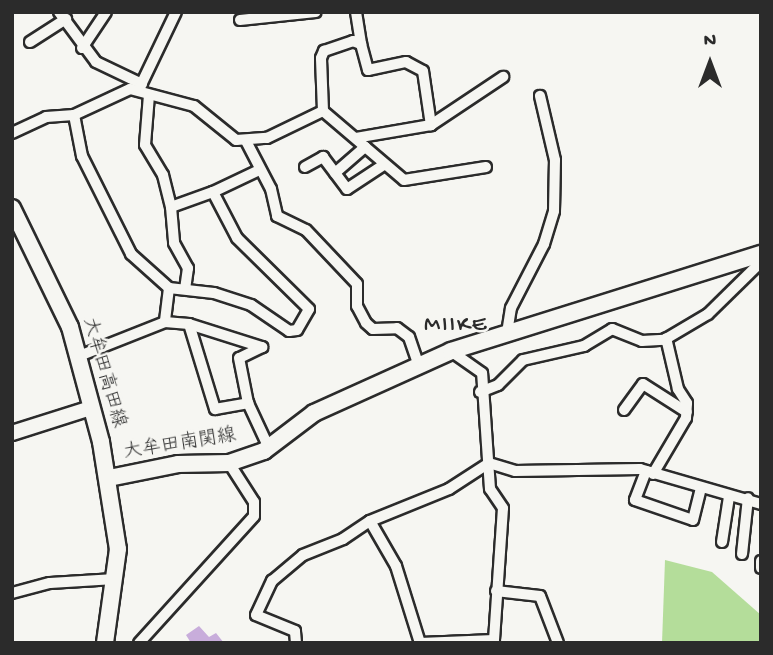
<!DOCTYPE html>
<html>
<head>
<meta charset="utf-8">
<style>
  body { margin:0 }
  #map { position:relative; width:773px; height:655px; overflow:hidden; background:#f6f6f2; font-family:"Gochi Hand","Klee One",sans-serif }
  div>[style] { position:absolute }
  .green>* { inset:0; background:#b4dd9a }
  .building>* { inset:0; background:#c8addb }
  .roads { filter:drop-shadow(2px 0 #2b2b2b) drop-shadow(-2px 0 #2b2b2b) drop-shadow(0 2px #2b2b2b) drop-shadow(0 -2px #2b2b2b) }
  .minor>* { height:10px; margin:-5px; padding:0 5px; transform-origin:5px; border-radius:5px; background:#f6f6f2 }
  .secondary>* { height:14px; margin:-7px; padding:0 7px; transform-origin:7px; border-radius:7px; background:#f6f6f2 }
  .primary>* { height:16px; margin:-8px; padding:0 8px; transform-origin:8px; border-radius:8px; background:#f6f6f2 }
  span { translate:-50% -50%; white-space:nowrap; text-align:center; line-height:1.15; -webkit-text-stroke:5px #f6f6f2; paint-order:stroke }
  .street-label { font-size:19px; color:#2b2b2b }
  .quarter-label { font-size:23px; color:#2b2b2b; letter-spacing:2px }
  .frame { position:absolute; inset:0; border:14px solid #2b2b2b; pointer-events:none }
  .north { position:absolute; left:675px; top:28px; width:70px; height:70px; -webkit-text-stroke:5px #f6f6f2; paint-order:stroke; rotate:0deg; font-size:19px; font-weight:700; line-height:28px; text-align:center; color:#2b2b2b }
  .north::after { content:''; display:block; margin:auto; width:24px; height:32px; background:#2b2b2b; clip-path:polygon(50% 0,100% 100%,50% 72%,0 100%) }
</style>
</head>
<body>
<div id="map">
  <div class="green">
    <div style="clip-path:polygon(665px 560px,712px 572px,761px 615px,761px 643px,662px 643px)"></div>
  </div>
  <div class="building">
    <div style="clip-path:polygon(199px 626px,209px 637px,216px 633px,224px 643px,191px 643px,186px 635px)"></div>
  </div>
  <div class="roads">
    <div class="minor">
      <div style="left:59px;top:12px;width:62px;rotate:53.5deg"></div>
      <div style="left:96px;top:62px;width:51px;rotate:25.6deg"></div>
      <div style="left:356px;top:12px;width:32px;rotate:81deg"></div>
      <div style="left:240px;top:20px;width:76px;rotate:-6deg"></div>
      <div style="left:30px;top:42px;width:43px;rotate:-32.6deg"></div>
      <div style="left:82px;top:48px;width:43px;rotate:-56.3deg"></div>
      <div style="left:140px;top:87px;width:83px;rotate:-64.4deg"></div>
      <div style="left:149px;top:95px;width:50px;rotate:94.6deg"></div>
      <div style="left:145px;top:145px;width:35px;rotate:59deg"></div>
      <div style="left:163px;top:175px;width:33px;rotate:76deg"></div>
      <div style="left:171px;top:207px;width:45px;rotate:-19.7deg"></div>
      <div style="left:323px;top:111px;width:106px;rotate:40.4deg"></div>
      <div style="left:404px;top:180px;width:83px;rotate:-9deg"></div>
      <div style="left:74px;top:115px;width:42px;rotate:79deg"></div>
      <div style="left:82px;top:156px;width:110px;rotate:63.4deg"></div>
      <div style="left:131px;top:254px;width:51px;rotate:41.8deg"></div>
      <div style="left:169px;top:288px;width:45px;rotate:6.3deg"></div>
      <div style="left:214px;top:293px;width:39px;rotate:18deg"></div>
      <div style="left:251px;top:305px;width:46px;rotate:34.4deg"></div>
      <div style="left:289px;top:331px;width:8px;rotate:-7deg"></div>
      <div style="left:297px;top:330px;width:24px;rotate:-60deg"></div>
      <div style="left:309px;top:309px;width:101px;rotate:-135.4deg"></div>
      <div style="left:237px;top:238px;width:52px;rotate:-117.6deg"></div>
      <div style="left:213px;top:192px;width:49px;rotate:-25.5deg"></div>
      <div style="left:431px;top:125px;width:87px;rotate:-33.7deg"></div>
      <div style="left:12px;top:133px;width:38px;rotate:-25deg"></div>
      <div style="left:46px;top:117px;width:28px;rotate:-4deg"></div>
      <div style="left:74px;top:115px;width:62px;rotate:-24.9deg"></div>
      <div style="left:130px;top:89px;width:66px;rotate:14.9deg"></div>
      <div style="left:194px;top:106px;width:54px;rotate:39deg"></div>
      <div style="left:236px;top:140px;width:31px;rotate:-4deg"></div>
      <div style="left:267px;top:138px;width:62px;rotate:-25.7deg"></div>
      <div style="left:323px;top:111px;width:53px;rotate:-92.2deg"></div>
      <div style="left:321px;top:58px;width:8px;rotate:-67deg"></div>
      <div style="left:324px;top:51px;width:31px;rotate:-19deg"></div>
      <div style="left:353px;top:41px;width:9px;rotate:21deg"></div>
      <div style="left:361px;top:44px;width:27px;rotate:75deg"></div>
      <div style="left:368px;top:70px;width:39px;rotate:-12deg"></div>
      <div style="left:406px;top:62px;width:19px;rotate:28deg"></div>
      <div style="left:423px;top:71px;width:55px;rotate:81.6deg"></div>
      <div style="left:431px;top:125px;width:76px;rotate:170.2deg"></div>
      <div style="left:246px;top:141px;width:54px;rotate:62.5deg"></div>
      <div style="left:271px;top:189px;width:28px;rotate:77deg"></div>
      <div style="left:277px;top:216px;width:32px;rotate:26deg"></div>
      <div style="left:306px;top:230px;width:74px;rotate:46.6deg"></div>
      <div style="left:357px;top:284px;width:22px;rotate:90deg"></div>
      <div style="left:357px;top:306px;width:19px;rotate:62deg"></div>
      <div style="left:366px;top:323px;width:9px;rotate:41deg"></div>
      <div style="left:373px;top:329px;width:24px;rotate:-2deg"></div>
      <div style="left:397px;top:328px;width:15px;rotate:37deg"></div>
      <div style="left:409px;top:337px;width:31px;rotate:71deg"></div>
      <div style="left:305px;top:167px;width:21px;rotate:-29deg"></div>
      <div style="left:323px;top:157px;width:40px;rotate:53deg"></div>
      <div style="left:347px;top:189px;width:45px;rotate:-33.3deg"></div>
      <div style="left:335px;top:173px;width:40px;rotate:-41deg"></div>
      <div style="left:171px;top:207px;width:36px;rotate:85deg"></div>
      <div style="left:174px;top:243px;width:29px;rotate:61deg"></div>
      <div style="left:188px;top:268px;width:21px;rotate:98deg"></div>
      <div style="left:169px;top:288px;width:34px;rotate:97deg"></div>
      <div style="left:165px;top:322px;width:24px;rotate:5deg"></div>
      <div style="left:189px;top:324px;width:89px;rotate:73deg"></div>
      <div style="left:215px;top:409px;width:34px;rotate:-10deg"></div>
      <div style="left:248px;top:403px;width:50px;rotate:65deg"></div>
      <div style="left:189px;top:324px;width:77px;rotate:17.5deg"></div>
      <div style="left:262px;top:347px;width:25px;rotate:154deg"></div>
      <div style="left:239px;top:358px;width:46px;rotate:78.7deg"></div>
      <div style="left:507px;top:333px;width:25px;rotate:-81deg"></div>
      <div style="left:511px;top:308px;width:72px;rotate:-62.7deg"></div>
      <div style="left:544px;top:244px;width:34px;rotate:-73deg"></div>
      <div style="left:554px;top:211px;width:51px;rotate:-88.9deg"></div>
      <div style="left:555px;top:160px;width:66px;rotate:-103.2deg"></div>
      <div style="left:79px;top:356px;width:92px;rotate:-21.6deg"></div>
      <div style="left:480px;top:392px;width:19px;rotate:-21deg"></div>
      <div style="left:498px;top:385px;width:35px;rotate:-45deg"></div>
      <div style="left:523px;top:360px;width:63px;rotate:-12.9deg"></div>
      <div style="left:584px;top:346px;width:33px;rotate:-31deg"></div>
      <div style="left:612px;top:329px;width:32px;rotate:22deg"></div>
      <div style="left:642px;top:341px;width:22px;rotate:-3deg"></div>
      <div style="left:664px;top:340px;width:51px;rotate:-30.6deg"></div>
      <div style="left:708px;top:314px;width:74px;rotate:-44.5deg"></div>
      <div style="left:624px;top:410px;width:32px;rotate:-54deg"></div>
      <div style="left:643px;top:384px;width:52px;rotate:32.5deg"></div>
      <div style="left:646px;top:471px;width:31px;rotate:111deg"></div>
      <div style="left:635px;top:500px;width:61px;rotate:19deg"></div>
      <div style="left:693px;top:520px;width:30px;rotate:-76deg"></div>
      <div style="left:653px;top:474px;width:65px;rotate:-59.5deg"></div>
      <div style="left:686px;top:418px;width:15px;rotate:-86deg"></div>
      <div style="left:687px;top:403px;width:17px;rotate:-123deg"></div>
      <div style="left:678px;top:389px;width:52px;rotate:-103.2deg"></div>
      <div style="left:370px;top:521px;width:85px;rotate:-22.1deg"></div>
      <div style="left:449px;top:489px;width:48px;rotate:-33deg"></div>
      <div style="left:489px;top:463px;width:27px;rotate:17deg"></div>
      <div style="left:515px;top:471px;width:125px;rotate:-0.9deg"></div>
      <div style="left:640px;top:469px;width:126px;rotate:16.1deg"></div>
      <div style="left:722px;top:542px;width:46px;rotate:-81.2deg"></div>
      <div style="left:742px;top:554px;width:56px;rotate:-83.9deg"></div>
      <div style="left:761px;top:561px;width:7px;rotate:90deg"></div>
      <div style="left:496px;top:591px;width:44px;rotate:6.5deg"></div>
      <div style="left:540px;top:596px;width:50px;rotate:69deg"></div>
      <div style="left:12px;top:593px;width:39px;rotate:-15deg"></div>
      <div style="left:50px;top:583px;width:65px;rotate:-3.5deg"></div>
      <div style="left:139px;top:643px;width:171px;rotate:-47.8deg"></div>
      <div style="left:254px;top:516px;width:14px;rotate:-90deg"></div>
      <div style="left:254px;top:502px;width:46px;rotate:-122.7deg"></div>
      <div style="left:296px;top:643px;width:12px;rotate:-95deg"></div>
      <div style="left:295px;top:631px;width:42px;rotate:-157.7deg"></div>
      <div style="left:256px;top:615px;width:38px;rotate:-65deg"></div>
      <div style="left:272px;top:581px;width:40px;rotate:-40deg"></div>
      <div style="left:303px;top:555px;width:43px;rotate:-21.8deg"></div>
      <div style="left:343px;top:539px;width:32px;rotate:-34deg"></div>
      <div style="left:370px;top:521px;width:52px;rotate:60deg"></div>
      <div style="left:396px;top:566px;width:81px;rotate:72.7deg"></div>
      <div style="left:420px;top:643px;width:74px;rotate:-2.3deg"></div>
      <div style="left:494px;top:640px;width:132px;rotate:-86.1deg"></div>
      <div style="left:503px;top:508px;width:23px;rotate:-124deg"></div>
      <div style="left:490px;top:489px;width:116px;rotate:-93.9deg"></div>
      <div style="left:482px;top:373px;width:38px;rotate:-145deg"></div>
    </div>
    <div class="secondary">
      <div style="left:12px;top:433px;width:83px;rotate:-17.6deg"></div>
    </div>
    <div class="primary">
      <div style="left:12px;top:208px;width:132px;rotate:64deg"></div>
      <div style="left:70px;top:327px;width:119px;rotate:74.9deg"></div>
      <div style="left:101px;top:442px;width:108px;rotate:81deg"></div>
      <div style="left:118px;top:549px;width:95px;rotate:97.9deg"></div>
      <div style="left:109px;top:478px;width:70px;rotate:-11.5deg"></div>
      <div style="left:178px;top:464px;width:51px;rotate:-1.1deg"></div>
      <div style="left:229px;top:463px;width:37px;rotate:-19deg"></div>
      <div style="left:264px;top:451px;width:63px;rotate:-37.2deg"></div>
      <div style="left:314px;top:413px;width:150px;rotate:-24.3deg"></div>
      <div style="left:451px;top:351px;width:325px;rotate:-17.4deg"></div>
    </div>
  </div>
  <div class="street-label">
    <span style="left:103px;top:373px;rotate:74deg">大牟田高田線</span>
    <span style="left:180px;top:445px;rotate:-9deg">大牟田南関線</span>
  </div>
  <div class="quarter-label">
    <span style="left:456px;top:326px">MIIKE</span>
  </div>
  <div class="frame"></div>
  <div class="north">N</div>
</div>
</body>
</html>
